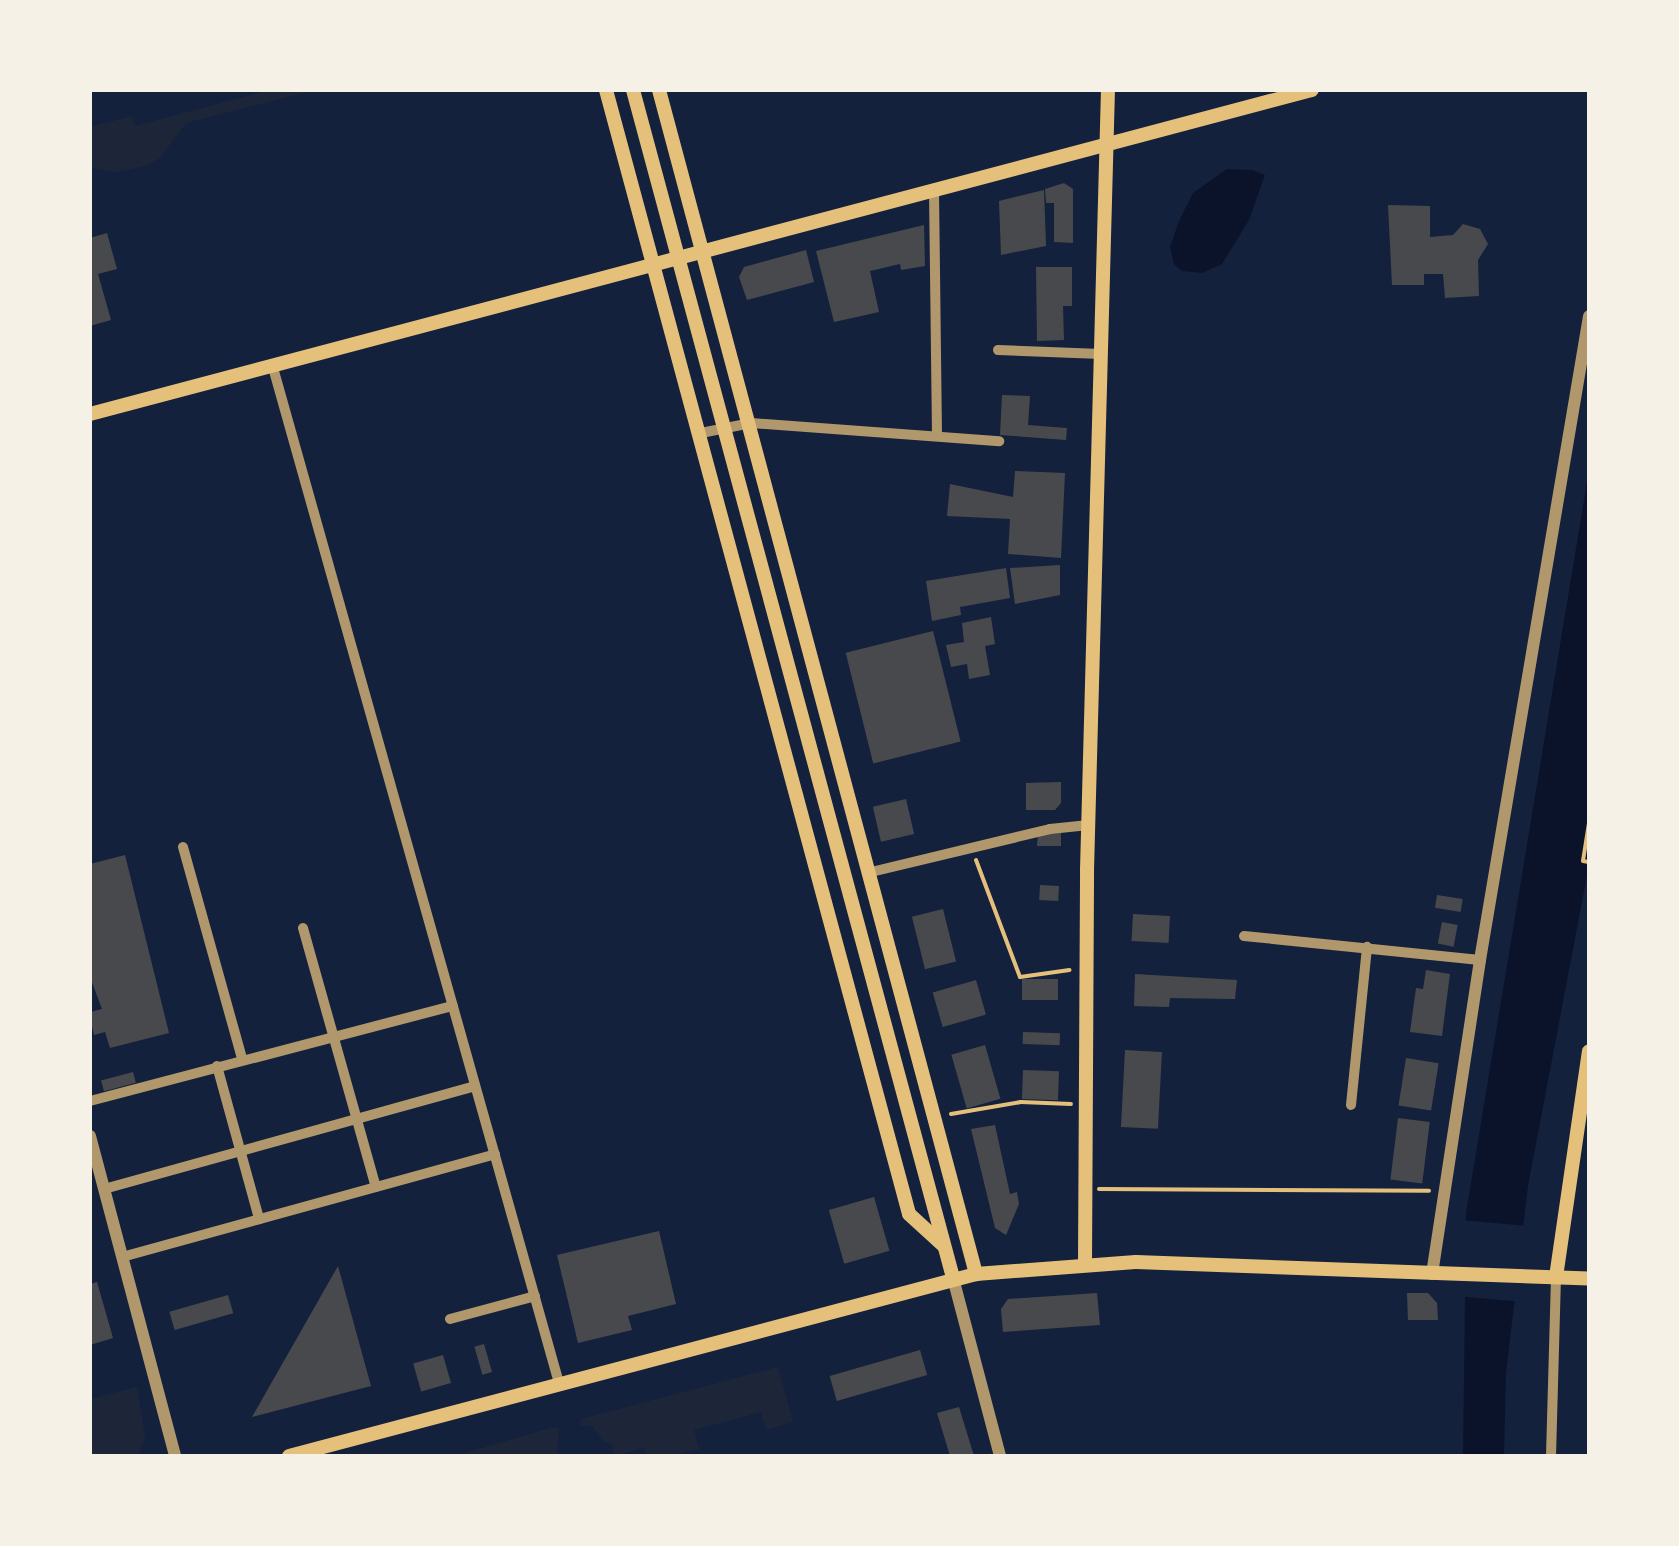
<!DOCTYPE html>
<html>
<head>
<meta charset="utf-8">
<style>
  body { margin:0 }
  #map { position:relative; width:1679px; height:1546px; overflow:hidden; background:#14213d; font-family:Barlow,sans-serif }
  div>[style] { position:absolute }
  .green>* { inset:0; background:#1d2539 }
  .water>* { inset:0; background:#0b132b }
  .pier>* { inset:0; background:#14213d; transform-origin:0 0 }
  .building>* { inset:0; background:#48494c; transform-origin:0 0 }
  .path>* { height:4px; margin:-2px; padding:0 2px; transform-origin:2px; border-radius:2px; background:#e5c07b }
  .minor>* { height:10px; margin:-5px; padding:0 5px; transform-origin:5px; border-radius:5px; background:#b1986c }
  .tertiary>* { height:12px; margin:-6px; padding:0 6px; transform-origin:6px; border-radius:6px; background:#b1986c }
  .secondary>* { height:14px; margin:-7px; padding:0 7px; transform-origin:7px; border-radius:7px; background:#e5c07b }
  span { translate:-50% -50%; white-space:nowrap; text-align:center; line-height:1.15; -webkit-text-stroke:8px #f6f1e7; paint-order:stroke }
  .frame { position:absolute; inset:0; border:92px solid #f6f1e7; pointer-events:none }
</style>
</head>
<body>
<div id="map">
  <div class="green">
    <div style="clip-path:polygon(269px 90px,315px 90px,186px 123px,160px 158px,146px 166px,116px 172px,90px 168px,90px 127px,132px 116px,135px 126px)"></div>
    <div style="clip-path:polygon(778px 1367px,793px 1422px,766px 1430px,761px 1412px,694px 1430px,699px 1449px,671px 1456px,647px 1456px,644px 1448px,614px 1456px,612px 1444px,603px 1441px,593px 1426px,579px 1425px,581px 1419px)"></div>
    <div style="clip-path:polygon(137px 1387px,145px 1437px,138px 1456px,90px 1456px,90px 1399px)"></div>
    <div style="clip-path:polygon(550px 1428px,559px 1428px,557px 1456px,455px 1456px)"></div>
  </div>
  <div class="water">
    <div style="clip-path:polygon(1227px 169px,1252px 170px,1265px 175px,1249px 220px,1222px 264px,1202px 273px,1182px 271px,1174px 264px,1170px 247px,1179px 221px,1193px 193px)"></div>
    <div style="clip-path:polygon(1589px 470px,1589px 865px,1528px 1186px,1506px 1374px,1504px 1456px,1463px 1456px,1466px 1213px)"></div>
  </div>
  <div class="pier">
    <div style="left:1460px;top:1220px;width:68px;height:76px;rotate:5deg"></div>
  </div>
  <div class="building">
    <div style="clip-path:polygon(1064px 183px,1073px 189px,1073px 243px,1054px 242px,1054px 203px,1046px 203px,1045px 189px)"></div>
    <div style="clip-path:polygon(1044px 190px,1046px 246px,1001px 255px,999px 201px)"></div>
    <div style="clip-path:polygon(1388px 205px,1430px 206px,1430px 237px,1453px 235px,1463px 224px,1480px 229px,1488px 244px,1478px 260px,1479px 296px,1445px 298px,1443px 274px,1424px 274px,1424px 285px,1392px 285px)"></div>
    <div style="clip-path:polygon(924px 225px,925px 266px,901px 270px,900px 264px,870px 271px,879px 312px,834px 322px,816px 251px)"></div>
    <div style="clip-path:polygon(107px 233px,117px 269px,98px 274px,111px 320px,90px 326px,90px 238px)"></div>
    <div style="clip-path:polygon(806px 250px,814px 282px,747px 300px,739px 277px,744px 267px)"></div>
    <div style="clip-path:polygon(1036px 267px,1072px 267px,1072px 306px,1063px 306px,1064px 340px,1037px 341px)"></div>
    <div style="clip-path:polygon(1002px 395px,1030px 396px,1028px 425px,1067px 428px,1066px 440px,1000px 435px)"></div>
    <div style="clip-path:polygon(1015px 471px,1065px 473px,1061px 558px,1008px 554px,1010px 519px,947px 516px,950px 484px,1013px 497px)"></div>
    <div style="clip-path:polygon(1060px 565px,1060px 595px,1015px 604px,1010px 568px)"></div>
    <div style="clip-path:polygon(1006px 568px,1010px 598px,960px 607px,961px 615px,932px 621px,926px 581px)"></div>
    <div style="clip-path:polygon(991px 617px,995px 644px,985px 646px,990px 675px,969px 679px,967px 664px,951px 667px,946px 645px,964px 642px,962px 623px)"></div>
    <div style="left:933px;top:631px;width:114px;height:90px;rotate:76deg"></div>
    <div style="clip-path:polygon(1061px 782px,1061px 803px,1055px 810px,1026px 810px,1026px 783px)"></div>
    <div style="left:906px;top:799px;width:36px;height:34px;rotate:77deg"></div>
    <div style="clip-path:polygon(1061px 830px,1061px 846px,1037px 846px,1038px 834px)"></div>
    <div style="clip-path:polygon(125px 855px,169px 1033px,110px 1048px,105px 1032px,94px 1035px,90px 1018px,90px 1012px,102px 1009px,90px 977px,90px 864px)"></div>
    <div style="left:1040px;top:885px;width:19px;height:15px;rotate:3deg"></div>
    <div style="left:1437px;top:895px;width:26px;height:13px;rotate:9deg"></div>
    <div style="left:943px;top:909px;width:54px;height:32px;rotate:76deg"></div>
    <div style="left:1133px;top:914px;width:37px;height:27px;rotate:3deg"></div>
    <div style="left:1442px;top:922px;width:16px;height:22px;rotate:11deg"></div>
    <div style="clip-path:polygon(1426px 970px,1450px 974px,1442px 1036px,1410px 1032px,1416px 988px,1423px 989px)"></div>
    <div style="clip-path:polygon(1135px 974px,1237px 980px,1235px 999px,1170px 998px,1169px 1007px,1134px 1006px)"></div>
    <div style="left:1058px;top:979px;width:21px;height:36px;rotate:90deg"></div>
    <div style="left:976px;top:980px;width:36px;height:45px;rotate:74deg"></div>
    <div style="left:1023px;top:1032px;width:37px;height:12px;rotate:2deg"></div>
    <div style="left:985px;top:1045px;width:56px;height:35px;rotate:74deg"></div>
    <div style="left:1125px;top:1050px;width:37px;height:77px;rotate:3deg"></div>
    <div style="left:1406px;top:1058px;width:33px;height:48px;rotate:9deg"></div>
    <div style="left:1023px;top:1070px;width:36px;height:29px;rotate:2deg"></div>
    <div style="left:133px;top:1072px;width:11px;height:33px;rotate:75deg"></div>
    <div style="left:1398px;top:1118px;width:32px;height:62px;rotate:7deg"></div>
    <div style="clip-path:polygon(995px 1125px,1010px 1194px,1017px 1192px,1019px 1204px,1006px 1235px,995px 1228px,971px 1129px)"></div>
    <div style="left:874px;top:1197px;width:56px;height:47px;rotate:74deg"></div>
    <div style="clip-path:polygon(659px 1231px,676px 1304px,628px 1316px,632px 1330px,578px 1343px,557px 1255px)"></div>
    <div style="clip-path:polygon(338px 1266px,371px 1386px,252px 1417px)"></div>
    <div style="clip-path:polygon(97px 1282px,113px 1338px,90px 1345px,90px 1284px)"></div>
    <div style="clip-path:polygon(1097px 1293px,1100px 1325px,1003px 1332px,1001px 1309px,1008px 1299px)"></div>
    <div style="clip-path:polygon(1407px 1293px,1428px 1293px,1437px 1303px,1438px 1320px,1408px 1320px)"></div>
    <div style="left:228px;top:1295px;width:19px;height:61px;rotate:74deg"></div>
    <div style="left:484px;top:1344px;width:29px;height:10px;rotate:74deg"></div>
    <div style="left:920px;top:1350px;width:26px;height:94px;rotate:74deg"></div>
    <div style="left:443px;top:1355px;width:29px;height:31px;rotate:74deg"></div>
    <div style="clip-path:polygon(959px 1407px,974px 1456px,950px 1456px,937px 1413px)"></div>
  </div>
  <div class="path">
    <div style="left:1589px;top:823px;width:38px;rotate:99deg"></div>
    <div style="left:1583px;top:861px;width:6px;rotate:9deg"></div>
    <div style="left:976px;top:860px;width:125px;rotate:69.4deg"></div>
    <div style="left:1020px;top:977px;width:50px;rotate:-8deg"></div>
    <div style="left:951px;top:1114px;width:71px;rotate:-9.7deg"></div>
    <div style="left:1021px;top:1102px;width:50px;rotate:2.3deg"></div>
    <div style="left:1099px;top:1189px;width:330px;rotate:0.3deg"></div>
  </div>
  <div class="minor">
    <div style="left:934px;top:190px;width:246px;rotate:89.3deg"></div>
    <div style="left:998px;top:350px;width:103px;rotate:2.2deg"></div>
    <div style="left:272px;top:364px;width:1059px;rotate:74.27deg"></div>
    <div style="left:701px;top:433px;width:51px;rotate:-11.3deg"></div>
    <div style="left:751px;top:423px;width:249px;rotate:4.2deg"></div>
    <div style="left:183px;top:847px;width:220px;rotate:74.4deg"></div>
    <div style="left:867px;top:873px;width:188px;rotate:-13.5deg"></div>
    <div style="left:1050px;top:829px;width:39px;rotate:-6deg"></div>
    <div style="left:303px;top:928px;width:269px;rotate:74.3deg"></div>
    <div style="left:1244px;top:936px;width:237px;rotate:5.8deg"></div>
    <div style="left:217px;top:1066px;width:159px;rotate:74.6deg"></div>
    <div style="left:90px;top:1101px;width:375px;rotate:-14.7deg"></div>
    <div style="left:1351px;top:1105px;width:159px;rotate:-84.2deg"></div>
    <div style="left:104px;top:1189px;width:385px;rotate:-15.5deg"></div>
    <div style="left:122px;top:1257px;width:387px;rotate:-15.4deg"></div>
    <div style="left:450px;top:1319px;width:88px;rotate:-15.1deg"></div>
    <div style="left:1551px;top:1456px;width:179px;rotate:-88.4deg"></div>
  </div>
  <div class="tertiary">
    <div style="left:90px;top:1136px;width:331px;rotate:75.1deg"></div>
    <div style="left:1432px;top:1274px;width:318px;rotate:-81.3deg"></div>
    <div style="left:1480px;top:960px;width:653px;rotate:-80.39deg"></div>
    <div style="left:953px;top:1278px;width:184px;rotate:75.2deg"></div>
  </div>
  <div class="secondary">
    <div style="left:606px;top:90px;width:1164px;rotate:74.91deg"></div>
    <div style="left:909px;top:1214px;width:46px;rotate:42.4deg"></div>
    <div style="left:633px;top:90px;width:1230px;rotate:74.92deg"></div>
    <div style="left:659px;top:90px;width:1226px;rotate:75.01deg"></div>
    <div style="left:90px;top:414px;width:1264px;rotate:-14.85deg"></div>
    <div style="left:1085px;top:1263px;width:393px;rotate:-89.7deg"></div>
    <div style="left:1087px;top:870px;width:780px;rotate:-88.46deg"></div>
    <div style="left:1556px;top:1277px;width:228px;rotate:-81.7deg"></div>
    <div style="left:289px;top:1456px;width:711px;rotate:-14.84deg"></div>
    <div style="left:976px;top:1274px;width:160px;rotate:-4.3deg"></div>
    <div style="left:1136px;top:1262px;width:453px;rotate:2.1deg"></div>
  </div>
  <div class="frame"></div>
</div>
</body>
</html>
